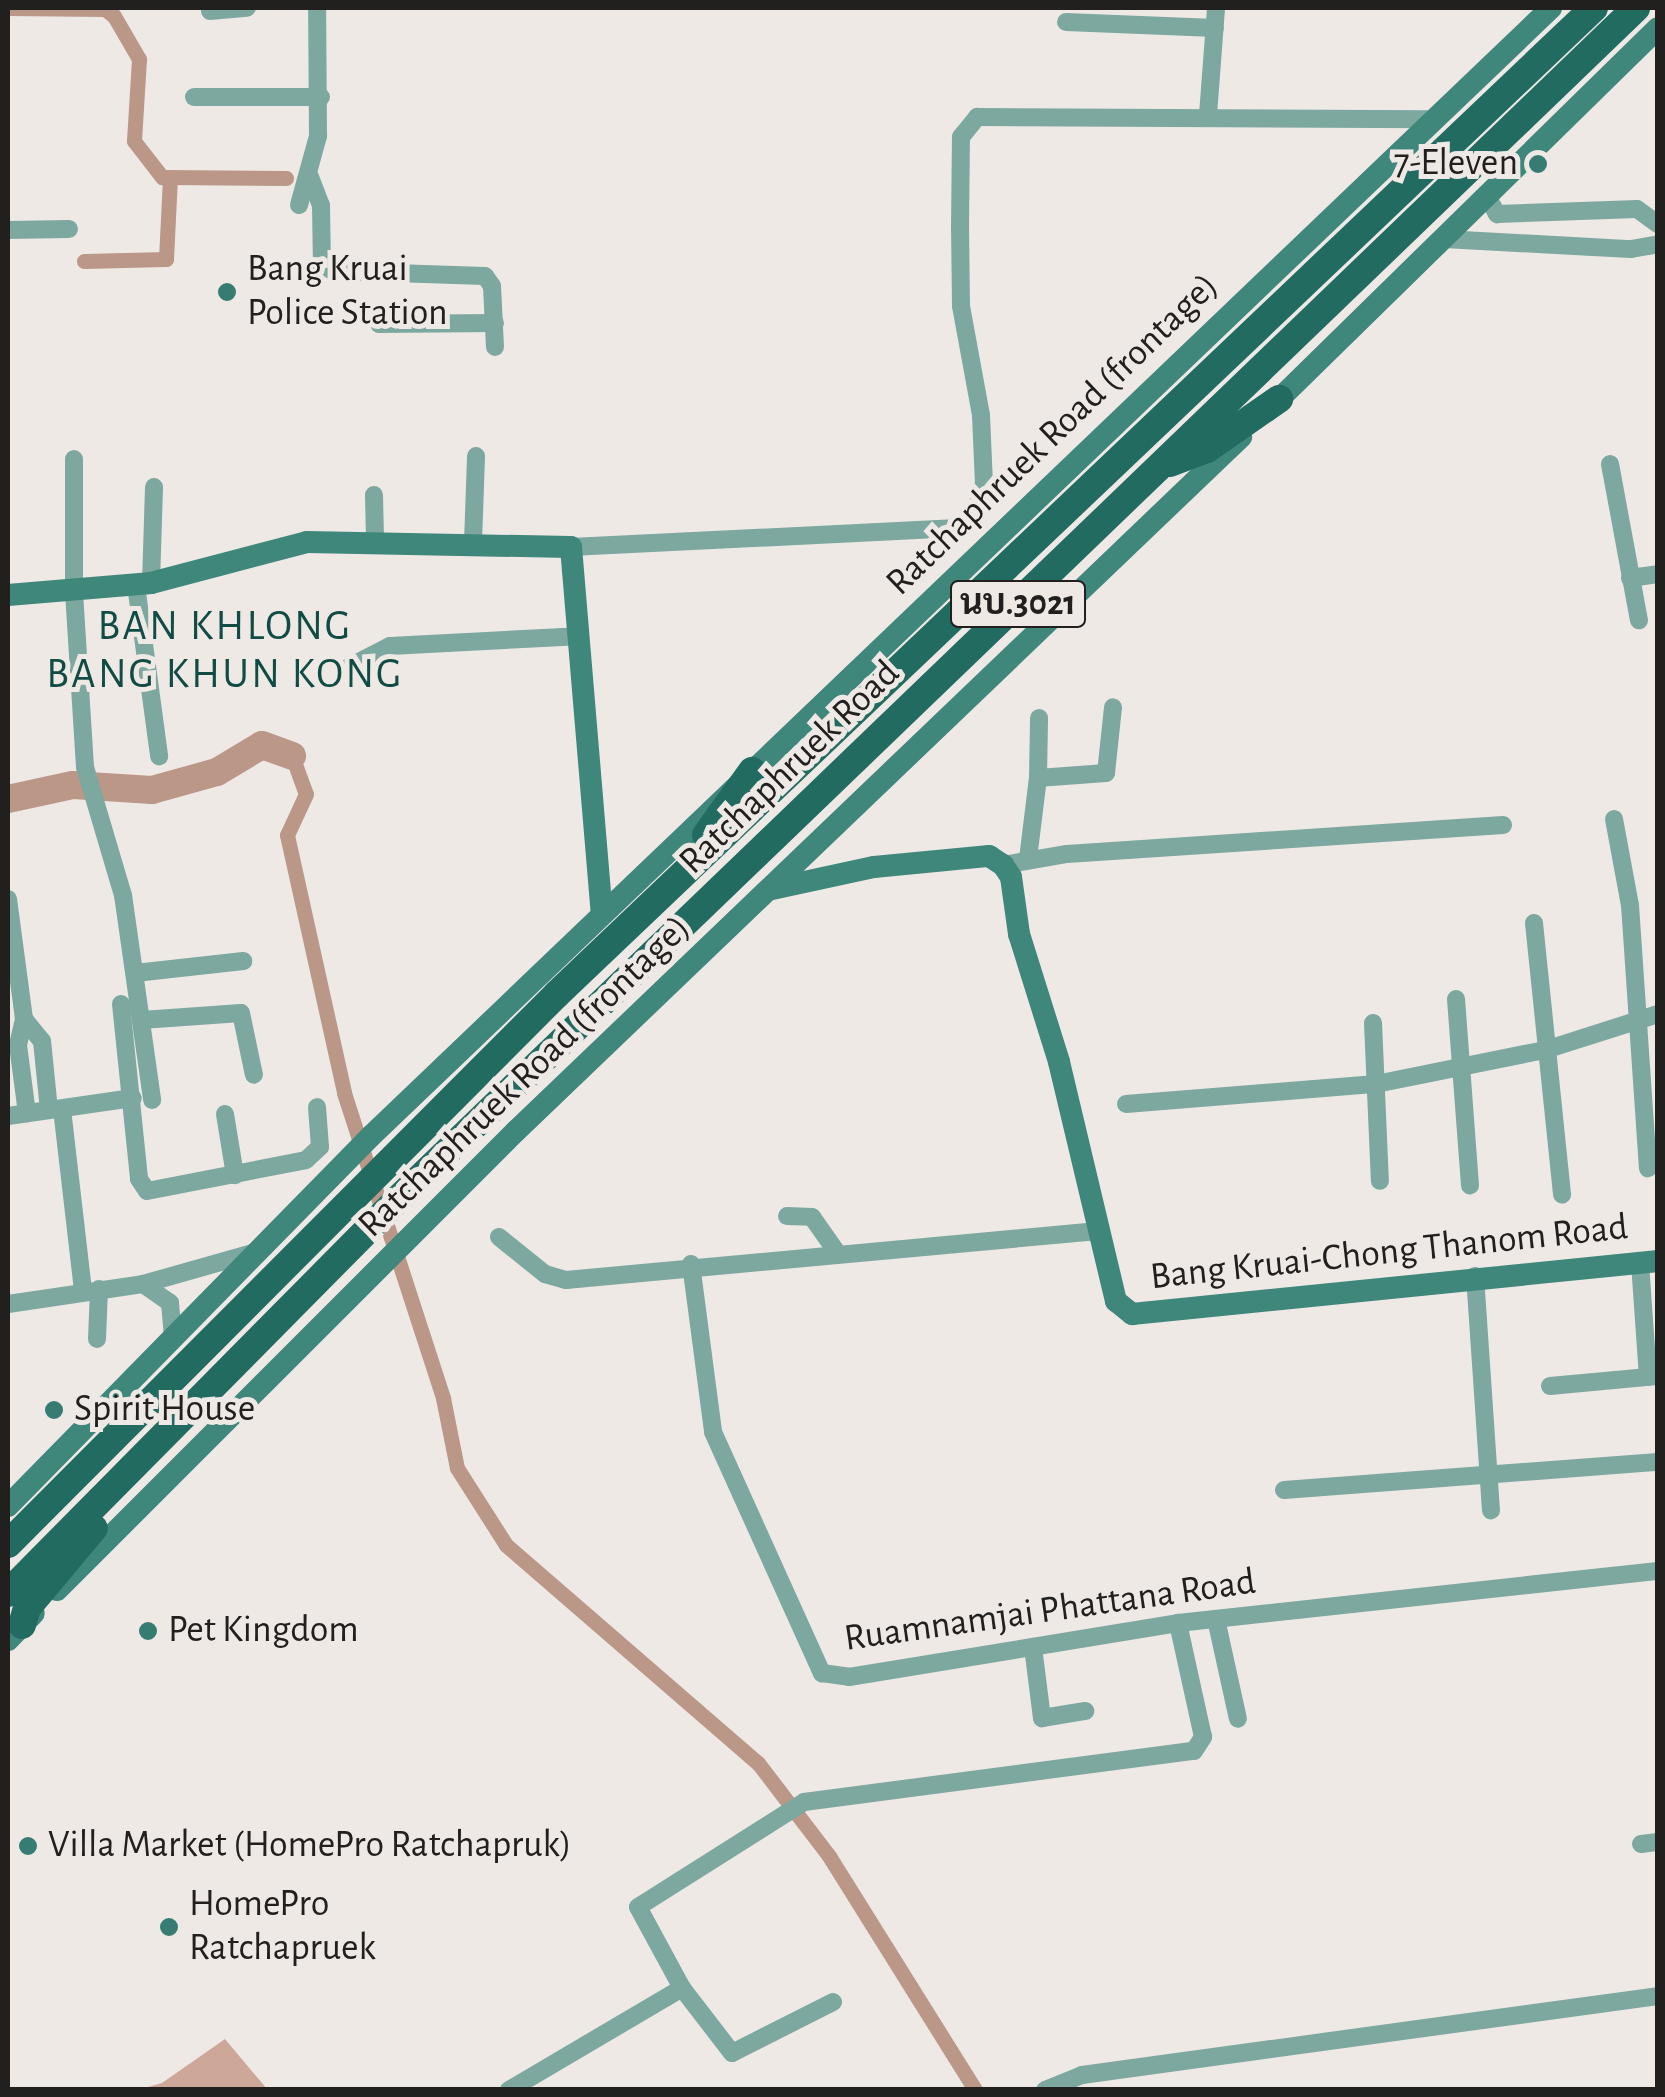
<!DOCTYPE html>
<html>
<head>
<meta charset="utf-8">
<style>
  body { margin:0 }
  #map { position:relative; width:1665px; height:2097px; overflow:hidden; background:#efe9e6; font-family:"Alegreya Sans",Sarabun,sans-serif }
  div>[style] { position:absolute }
  .forest>* { inset:0; background:#cda899 }
  .canal>* { height:15px; margin:-7.5px; padding:0 7.5px; transform-origin:7.5px; border-radius:7.5px; background:#bb9788 }
  .river>* { height:28px; margin:-14px; padding:0 14px; transform-origin:14px; border-radius:14px; background:#bb9788 }
  .street>* { height:18px; margin:-9px; padding:0 9px; transform-origin:9px; border-radius:9px; background:#7ca89f }
  .secondary>* { height:22px; margin:-11px; padding:0 11px; transform-origin:11px; border-radius:11px; background:#3f867b }
  .primary>* { height:28px; margin:-14px; padding:0 14px; transform-origin:14px; border-radius:14px; background:#216b61 }
  .dots>* { width:28px; height:28px; translate:-50% -50%; box-sizing:border-box; border:5px solid #efe9e6; border-radius:50% }
  span { translate:-50% -50%; white-space:nowrap; text-align:center; line-height:1.15; -webkit-text-stroke:10px #efe9e6; paint-order:stroke }
  .shield-label span { padding:2px 8px; background:#efe9e6; border:2px solid; border-radius:8px; -webkit-text-stroke-width:0 }
  .shield-label { font-size:35px; color:#22201f; font-weight:700 }
  .poi-label { font-size:38px; color:#22201f }
  .right { translate:-100% -50%; text-align:right }
  .left { translate:0 -50%; text-align:left }
  .street-label { font-size:38px; color:#22201f }
  .quarter-label { font-size:42px; color:#114c44; letter-spacing:2.5px }
  .frame { position:absolute; inset:0; border:10px solid #22201f; pointer-events:none }
</style>
</head>
<body>
<div id="map">
  <div class="forest">
    <div style="clip-path:polygon(225px 2039px,267px 2089px,141px 2089px,162px 2083px)"></div>
  </div>
  <div class="canal">
    <div style="left:8px;top:8px;width:97px;rotate:0.6deg"></div>
    <div style="left:105px;top:9px;width:11px;rotate:38deg"></div>
    <div style="left:114px;top:16px;width:50px;rotate:59.8deg"></div>
    <div style="left:139px;top:59px;width:82px;rotate:93.5deg"></div>
    <div style="left:134px;top:141px;width:46px;rotate:52.1deg"></div>
    <div style="left:162px;top:177px;width:124px;rotate:0.5deg"></div>
    <div style="left:84px;top:261px;width:82px;rotate:-1.4deg"></div>
    <div style="left:166px;top:259px;width:82px;rotate:-87.2deg"></div>
    <div style="left:292px;top:756px;width:40px;rotate:69.8deg"></div>
    <div style="left:306px;top:794px;width:45px;rotate:114.9deg"></div>
    <div style="left:287px;top:835px;width:264px;rotate:77.5deg"></div>
    <div style="left:344px;top:1093px;width:321px;rotate:72deg"></div>
    <div style="left:443px;top:1398px;width:71px;rotate:78.7deg"></div>
    <div style="left:457px;top:1468px;width:91px;rotate:57.5deg"></div>
    <div style="left:506px;top:1545px;width:333px;rotate:40.9deg"></div>
    <div style="left:758px;top:1763px;width:117px;rotate:52.6deg"></div>
    <div style="left:829px;top:1856px;width:276px;rotate:58deg"></div>
  </div>
  <div class="river">
    <div style="left:8px;top:799px;width:66px;rotate:-12.2deg"></div>
    <div style="left:73px;top:785px;width:79px;rotate:3.6deg"></div>
    <div style="left:152px;top:790px;width:67px;rotate:-15.5deg"></div>
    <div style="left:217px;top:772px;width:52px;rotate:-31deg"></div>
    <div style="left:262px;top:745px;width:32px;rotate:20deg"></div>
  </div>
  <div class="street">
    <div style="left:210px;top:11px;width:37px;rotate:-5deg"></div>
    <div style="left:1066px;top:22px;width:149px;rotate:2.3deg"></div>
    <div style="left:194px;top:97px;width:127px"></div>
    <div style="left:1208px;top:115px;width:107px;rotate:-85.7deg"></div>
    <div style="left:310px;top:177px;width:30px;rotate:69deg"></div>
    <div style="left:321px;top:205px;width:61px;rotate:89.1deg"></div>
    <div style="left:322px;top:266px;width:12px;rotate:24deg"></div>
    <div style="left:333px;top:271px;width:152px;rotate:1.9deg"></div>
    <div style="left:485px;top:276px;width:12px;rotate:55deg"></div>
    <div style="left:492px;top:286px;width:61px;rotate:87.2deg"></div>
    <div style="left:1487px;top:196px;width:21px;rotate:61deg"></div>
    <div style="left:1497px;top:214px;width:140px;rotate:-2deg"></div>
    <div style="left:1637px;top:209px;width:26px;rotate:36deg"></div>
    <div style="left:299px;top:205px;width:72px;rotate:-74.6deg"></div>
    <div style="left:318px;top:136px;width:128px;rotate:-90.4deg"></div>
    <div style="left:8px;top:230px;width:61px;rotate:-0.9deg"></div>
    <div style="left:1444px;top:239px;width:187px;rotate:3.1deg"></div>
    <div style="left:1631px;top:249px;width:27px;rotate:-10deg"></div>
    <div style="left:379px;top:324px;width:116px;rotate:-0.5deg"></div>
    <div style="left:74px;top:459px;width:133px;rotate:90deg"></div>
    <div style="left:74px;top:592px;width:175px;rotate:86.4deg"></div>
    <div style="left:85px;top:767px;width:134px;rotate:73.5deg"></div>
    <div style="left:123px;top:895px;width:207px;rotate:81.9deg"></div>
    <div style="left:1610px;top:464px;width:159px;rotate:79.5deg"></div>
    <div style="left:374px;top:495px;width:45px;rotate:88.7deg"></div>
    <div style="left:473px;top:543px;width:87px;rotate:-88deg"></div>
    <div style="left:571px;top:547px;width:387px;rotate:-2.8deg"></div>
    <div style="left:958px;top:528px;width:19px;rotate:-32deg"></div>
    <div style="left:974px;top:518px;width:35px;rotate:-74deg"></div>
    <div style="left:984px;top:484px;width:69px;rotate:-92.5deg"></div>
    <div style="left:981px;top:415px;width:111px;rotate:-100.4deg"></div>
    <div style="left:961px;top:306px;width:78px;rotate:-90.7deg"></div>
    <div style="left:960px;top:228px;width:91px;rotate:-89.4deg"></div>
    <div style="left:961px;top:137px;width:26px;rotate:-51deg"></div>
    <div style="left:977px;top:117px;width:453px;rotate:0.3deg"></div>
    <div style="left:1630px;top:578px;width:28px;rotate:-8deg"></div>
    <div style="left:151px;top:583px;width:96px;rotate:-88.2deg"></div>
    <div style="left:136px;top:585px;width:173px;rotate:82.3deg"></div>
    <div style="left:349px;top:667px;width:46px;rotate:-27.1deg"></div>
    <div style="left:390px;top:646px;width:188px;rotate:-3deg"></div>
    <div style="left:1038px;top:778px;width:60px;rotate:-89deg"></div>
    <div style="left:1614px;top:819px;width:87px;rotate:79.5deg"></div>
    <div style="left:1630px;top:905px;width:264px;rotate:86.1deg"></div>
    <div style="left:1028px;top:859px;width:82px;rotate:-83deg"></div>
    <div style="left:1038px;top:778px;width:68px;rotate:-4.2deg"></div>
    <div style="left:1106px;top:773px;width:66px;rotate:-83.9deg"></div>
    <div style="left:1003px;top:865px;width:65px;rotate:-9.8deg"></div>
    <div style="left:1067px;top:854px;width:437px;rotate:-3.8deg"></div>
    <div style="left:8px;top:899px;width:121px;rotate:82.4deg"></div>
    <div style="left:24px;top:1019px;width:27px;rotate:103deg"></div>
    <div style="left:18px;top:1045px;width:69px;rotate:82.5deg"></div>
    <div style="left:1534px;top:923px;width:273px;rotate:84.1deg"></div>
    <div style="left:135px;top:973px;width:109px;rotate:-6.3deg"></div>
    <div style="left:1456px;top:999px;width:187px;rotate:85.7deg"></div>
    <div style="left:121px;top:1004px;width:176px;rotate:84.1deg"></div>
    <div style="left:139px;top:1179px;width:14px;rotate:56deg"></div>
    <div style="left:147px;top:1191px;width:162px;rotate:-11deg"></div>
    <div style="left:306px;top:1160px;width:19px;rotate:-43deg"></div>
    <div style="left:320px;top:1147px;width:40px;rotate:-94.3deg"></div>
    <div style="left:24px;top:1019px;width:28px;rotate:51deg"></div>
    <div style="left:42px;top:1041px;width:69px;rotate:84.2deg"></div>
    <div style="left:142px;top:1020px;width:99px;rotate:-4deg"></div>
    <div style="left:241px;top:1013px;width:63px;rotate:78.2deg"></div>
    <div style="left:1373px;top:1023px;width:158px;rotate:87.5deg"></div>
    <div style="left:1126px;top:1104px;width:251px;rotate:-4.6deg"></div>
    <div style="left:1376px;top:1084px;width:172px;rotate:-11.4deg"></div>
    <div style="left:1545px;top:1050px;width:119px;rotate:-17.7deg"></div>
    <div style="left:62px;top:1109px;width:183px;rotate:83.4deg"></div>
    <div style="left:225px;top:1114px;width:62px;rotate:80.7deg"></div>
    <div style="left:8px;top:1116px;width:126px;rotate:-8.2deg"></div>
    <div style="left:787px;top:1216px;width:25px;rotate:2deg"></div>
    <div style="left:812px;top:1217px;width:42px;rotate:54.8deg"></div>
    <div style="left:499px;top:1237px;width:59px;rotate:38.8deg"></div>
    <div style="left:545px;top:1274px;width:22px;rotate:16deg"></div>
    <div style="left:566px;top:1280px;width:534px;rotate:-5.26deg"></div>
    <div style="left:1640px;top:1263px;width:114px;rotate:86deg"></div>
    <div style="left:691px;top:1264px;width:169px;rotate:82.5deg"></div>
    <div style="left:713px;top:1432px;width:265px;rotate:65.7deg"></div>
    <div style="left:822px;top:1673px;width:27px;rotate:8deg"></div>
    <div style="left:849px;top:1677px;width:333px;rotate:-9.3deg"></div>
    <div style="left:1178px;top:1623px;width:483px;rotate:-6.2deg"></div>
    <div style="left:1475px;top:1276px;width:235px;rotate:86.1deg"></div>
    <div style="left:143px;top:1284px;width:33px;rotate:35deg"></div>
    <div style="left:170px;top:1303px;width:34px;rotate:85deg"></div>
    <div style="left:8px;top:1304px;width:136px;rotate:-8.4deg"></div>
    <div style="left:143px;top:1284px;width:117px;rotate:-15.8deg"></div>
    <div style="left:97px;top:1339px;width:50px;rotate:-87.7deg"></div>
    <div style="left:1550px;top:1386px;width:107px;rotate:-5.3deg"></div>
    <div style="left:1284px;top:1490px;width:375px;rotate:-4.3deg"></div>
    <div style="left:1216px;top:1619px;width:102px;rotate:77.6deg"></div>
    <div style="left:1033px;top:1647px;width:72px;rotate:82.8deg"></div>
    <div style="left:1042px;top:1718px;width:44px;rotate:-9.2deg"></div>
    <div style="left:1641px;top:1844px;width:17px;rotate:-7deg"></div>
    <div style="left:833px;top:2002px;width:113px;rotate:153.2deg"></div>
    <div style="left:732px;top:2053px;width:82px;rotate:-127.6deg"></div>
    <div style="left:682px;top:1988px;width:92px;rotate:-118.5deg"></div>
    <div style="left:638px;top:1907px;width:196px;rotate:-32.3deg"></div>
    <div style="left:804px;top:1802px;width:393px;rotate:-7.5deg"></div>
    <div style="left:1194px;top:1751px;width:17px;rotate:-57deg"></div>
    <div style="left:1203px;top:1737px;width:117px;rotate:-102.4deg"></div>
    <div style="left:509px;top:2090px;width:201px;rotate:-30.5deg"></div>
    <div style="left:1045px;top:2090px;width:40px;rotate:-22deg"></div>
    <div style="left:1082px;top:2075px;width:581px;rotate:-7.81deg"></div>
  </div>
  <div class="secondary">
    <div style="left:1267px;top:411px;width:547px;rotate:-44.41deg"></div>
    <div style="left:8px;top:595px;width:144px;rotate:-4.8deg"></div>
    <div style="left:151px;top:583px;width:161px;rotate:-14.7deg"></div>
    <div style="left:307px;top:542px;width:264px;rotate:1.1deg"></div>
    <div style="left:571px;top:547px;width:367px;rotate:85.2deg"></div>
    <div style="left:772px;top:889px;width:104px;rotate:-12.2deg"></div>
    <div style="left:874px;top:867px;width:116px;rotate:-5.5deg"></div>
    <div style="left:989px;top:856px;width:17px;rotate:33deg"></div>
    <div style="left:1003px;top:865px;width:14px;rotate:56deg"></div>
    <div style="left:1011px;top:877px;width:58px;rotate:82deg"></div>
    <div style="left:1019px;top:934px;width:134px;rotate:72.6deg"></div>
    <div style="left:1059px;top:1062px;width:246px;rotate:76.6deg"></div>
    <div style="left:1116px;top:1301px;width:21px;rotate:39deg"></div>
    <div style="left:1132px;top:1314px;width:529px;rotate:-5.75deg"></div>
    <div style="left:8px;top:1506px;width:517px;rotate:-45.55deg"></div>
    <div style="left:370px;top:1137px;width:1634px;rotate:-43.71deg"></div>
    <div style="left:57px;top:1590px;width:649px;rotate:-45deg"></div>
    <div style="left:516px;top:1131px;width:1004px;rotate:-43.75deg"></div>
    <div style="left:8px;top:1640px;width:37px;rotate:-46deg"></div>
  </div>
  <div class="primary">
    <div style="left:1170px;top:463px;width:40px;rotate:-21deg"></div>
    <div style="left:1207px;top:449px;width:88px;rotate:-34.8deg"></div>
    <div style="left:706px;top:835px;width:79px;rotate:-54.3deg"></div>
    <div style="left:8px;top:1544px;width:777px;rotate:-45.05deg"></div>
    <div style="left:557px;top:994px;width:1431px;rotate:-43.56deg"></div>
    <div style="left:8px;top:1593px;width:554px;rotate:-45.29deg"></div>
    <div style="left:398px;top:1199px;width:1718px;rotate:-43.89deg"></div>
    <div style="left:22px;top:1625px;width:18px;rotate:-74deg"></div>
    <div style="left:27px;top:1608px;width:104px;rotate:-50.1deg"></div>
  </div>
  <div class="dots">
    <div style="left:1538px;top:164px;background:#377c72"></div>
    <div style="left:227px;top:292px;background:#377c72"></div>
    <div style="left:54px;top:1410px;background:#377c72"></div>
    <div style="left:148px;top:1631px;background:#377c72"></div>
    <div style="left:28px;top:1846px;background:#377c72"></div>
    <div style="left:169px;top:1927px;background:#377c72"></div>
  </div>
  <div class="shield-label">
    <span style="left:1018px;top:604px">นบ.3021</span>
  </div>
  <div class="poi-label">
    <span class="right" style="left:1518px;top:164px">7-Eleven</span>
    <span class="left" style="left:247px;top:292px">Bang Kruai<br>Police Station</span>
    <span class="left" style="left:74px;top:1410px">Spirit House</span>
    <span class="left" style="left:168px;top:1631px">Pet Kingdom</span>
    <span class="left" style="left:48px;top:1846px">Villa Market (HomePro Ratchapruk)</span>
    <span class="left" style="left:189px;top:1927px">HomePro<br>Ratchapruek</span>
  </div>
  <div class="street-label">
    <span style="left:1053px;top:435px;rotate:-44deg">Ratchaphruek Road (frontage)</span>
    <span style="left:790px;top:768px;rotate:-44deg">Ratchaphruek Road</span>
    <span style="left:525px;top:1077px;rotate:-44deg">Ratchaphruek Road (frontage)</span>
    <span style="left:1389px;top:1253px;rotate:-6deg">Bang Kruai-Chong Thanom Road</span>
    <span style="left:1050px;top:1611px;rotate:-8deg">Ruamnamjai Phattana Road</span>
  </div>
  <div class="quarter-label">
    <span style="left:225px;top:650px">BAN KHLONG<br>BANG KHUN KONG</span>
  </div>
  <div class="frame"></div>
</div>
</body>
</html>
